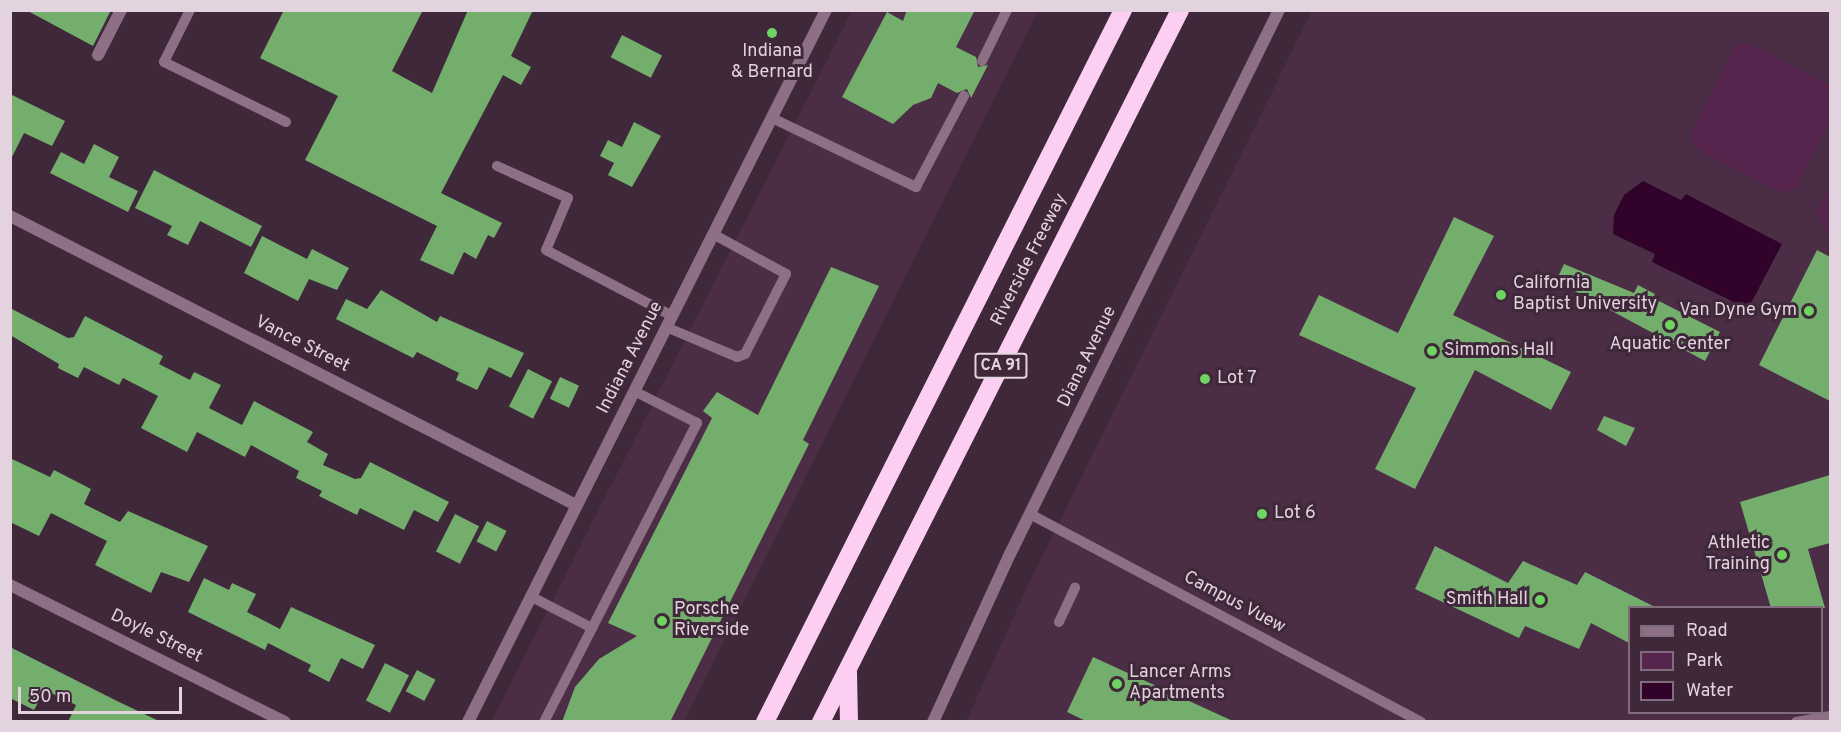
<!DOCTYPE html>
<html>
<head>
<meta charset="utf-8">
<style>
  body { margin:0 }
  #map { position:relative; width:1841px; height:732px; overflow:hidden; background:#3f283a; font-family:Overpass,sans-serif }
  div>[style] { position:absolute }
  .built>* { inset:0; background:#4b2e45 }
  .green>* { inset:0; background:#57254e }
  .water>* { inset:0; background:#31032b }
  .building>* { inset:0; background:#74ae6c; transform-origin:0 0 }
  .service>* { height:10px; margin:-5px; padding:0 5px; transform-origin:5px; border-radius:5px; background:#8d6f86 }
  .minor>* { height:12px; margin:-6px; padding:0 6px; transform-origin:6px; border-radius:6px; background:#8d6f86 }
  .tertiary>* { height:12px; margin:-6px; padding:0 6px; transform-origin:6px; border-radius:6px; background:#8d6f86 }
  .motorway>* { height:18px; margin:-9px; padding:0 9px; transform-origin:9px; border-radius:9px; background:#fccff2 }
  .dots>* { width:16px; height:16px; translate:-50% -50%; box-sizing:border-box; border:3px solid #3f283a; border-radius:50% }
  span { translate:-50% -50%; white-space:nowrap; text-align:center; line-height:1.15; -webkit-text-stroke:6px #3f283a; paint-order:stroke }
  .shield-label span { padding:2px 4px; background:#3f283a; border:2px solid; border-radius:4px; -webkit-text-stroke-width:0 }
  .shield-label { font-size:16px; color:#e2d3de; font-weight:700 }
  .poi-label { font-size:18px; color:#e2d3de }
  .left { translate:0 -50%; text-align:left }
  .right { translate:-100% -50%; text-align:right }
  .street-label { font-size:18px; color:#e2d3de }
  .frame { position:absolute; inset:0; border:12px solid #e2d3de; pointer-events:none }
  .legend { position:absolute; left:1628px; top:606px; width:195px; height:108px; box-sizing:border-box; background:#3f283a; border:2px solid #806c7c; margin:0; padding:8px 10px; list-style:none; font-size:18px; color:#e2d3de }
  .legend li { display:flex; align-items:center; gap:12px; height:30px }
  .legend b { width:30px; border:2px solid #806c7c }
  .scale { position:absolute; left:18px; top:687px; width:164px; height:27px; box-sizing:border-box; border:3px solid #e2d3de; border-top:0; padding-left:8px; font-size:18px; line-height:21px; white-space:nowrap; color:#e2d3de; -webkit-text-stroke:4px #3f283a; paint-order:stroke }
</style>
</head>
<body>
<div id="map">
  <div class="built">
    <div style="clip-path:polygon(852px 11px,1038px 11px,684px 721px,491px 722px)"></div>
    <div style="clip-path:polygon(evenodd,1312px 11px,1830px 11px,1830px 721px,966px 722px,1031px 579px,1312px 11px,1630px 608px,1822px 608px,1822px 712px,1630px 712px,1630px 608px)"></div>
  </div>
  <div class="green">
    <div style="clip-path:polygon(1748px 43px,1830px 86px,1830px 121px,1796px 188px,1782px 193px,1696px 148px,1690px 134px,1735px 47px)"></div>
    <div style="clip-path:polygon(1830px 186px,1830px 232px,1823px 228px,1817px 213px)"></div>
  </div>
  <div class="water">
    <div style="clip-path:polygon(1643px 181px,1681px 200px,1686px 194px,1782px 244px,1748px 309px,1652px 262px,1655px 254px,1613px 234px,1614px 215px,1624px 195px)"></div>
  </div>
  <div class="building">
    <div style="clip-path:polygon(26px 10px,111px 10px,93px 46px)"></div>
    <div style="clip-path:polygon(284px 10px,423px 10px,392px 71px,432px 93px,468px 10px,533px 10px,511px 56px,531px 67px,521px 85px,503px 75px,441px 193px,502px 223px,494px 238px,488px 235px,476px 259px,464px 252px,453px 275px,420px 260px,437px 226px,305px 160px,338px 96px,260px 58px)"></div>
    <div style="clip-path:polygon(907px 10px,975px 10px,956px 47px,976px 57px,978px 67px,988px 65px,971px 98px,967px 89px,957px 93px,938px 83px,931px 98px,913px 105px,893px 124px,842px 97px,887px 12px,903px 21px)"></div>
    <div style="left:622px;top:35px;width:45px;height:25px;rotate:27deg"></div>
    <div style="clip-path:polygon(10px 94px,65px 121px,52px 146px,24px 133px,10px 161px)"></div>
    <div style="clip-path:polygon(634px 122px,661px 136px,632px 187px,608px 175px,614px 163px,600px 156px,608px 140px,622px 147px)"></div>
    <div style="clip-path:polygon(94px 144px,119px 157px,109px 177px,138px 191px,128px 212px,50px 173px,61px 152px,84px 164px)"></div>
    <div style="clip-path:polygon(154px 170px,262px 226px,251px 247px,200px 221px,188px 245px,167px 235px,172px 226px,135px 208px)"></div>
    <div style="clip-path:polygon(1454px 217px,1494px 236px,1453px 315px,1571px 372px,1551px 410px,1475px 370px,1415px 489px,1375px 469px,1416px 388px,1299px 335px,1319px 295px,1398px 333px)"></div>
    <div style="clip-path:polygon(262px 236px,307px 259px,312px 249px,349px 268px,337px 290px,309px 279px,298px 301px,244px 273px)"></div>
    <div style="clip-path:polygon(1817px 250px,1830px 257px,1830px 401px,1759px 365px)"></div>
    <div style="clip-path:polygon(1564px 264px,1634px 293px,1638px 285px,1655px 294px,1653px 298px,1720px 332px,1705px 361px,1556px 281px)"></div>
    <div style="clip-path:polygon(831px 267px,879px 286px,803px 440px,809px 444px,670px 722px,562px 722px,575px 687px,599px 659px,637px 636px,608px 623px,712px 418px,703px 411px,717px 392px,758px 415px)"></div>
    <div style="clip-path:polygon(381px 290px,437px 322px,440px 316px,524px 353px,511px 378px,489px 367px,477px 390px,456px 380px,459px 373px,417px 352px,413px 358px,336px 319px,346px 299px,367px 309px)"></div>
    <div style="clip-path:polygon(10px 308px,68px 338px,74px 337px,85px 316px,163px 356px,159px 364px,190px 380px,194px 372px,221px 385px,209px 408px,242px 425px,254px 401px,313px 432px,307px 442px,328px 454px,323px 465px,355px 479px,361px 478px,370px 462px,449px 502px,438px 522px,414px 510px,404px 530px,360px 508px,357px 515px,319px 496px,322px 491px,296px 478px,299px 471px,251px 445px,245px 457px,197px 432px,187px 452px,141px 428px,158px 396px,123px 378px,119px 385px,84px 367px,78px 378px,58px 368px,59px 364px,10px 335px)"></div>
    <div style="left:528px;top:369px;width:27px;height:42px;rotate:27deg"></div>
    <div style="left:560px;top:377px;width:21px;height:24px;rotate:25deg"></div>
    <div style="clip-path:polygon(1604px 416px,1635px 428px,1626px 446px,1597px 430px)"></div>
    <div style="clip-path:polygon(10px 458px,50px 477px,54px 470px,91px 489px,84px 504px,120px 522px,128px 511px,208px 546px,189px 582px,161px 572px,151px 593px,95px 565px,107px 541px,51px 513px,39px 536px,10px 522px)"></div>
    <div style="clip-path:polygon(1830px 475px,1830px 543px,1808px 549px,1825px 608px,1771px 608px,1740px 502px)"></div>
    <div style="left:455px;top:514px;width:27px;height:42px;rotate:27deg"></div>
    <div style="left:487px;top:521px;width:22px;height:23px;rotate:27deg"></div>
    <div style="clip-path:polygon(1435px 546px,1508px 583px,1523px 561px,1577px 585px,1585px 572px,1657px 608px,1629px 608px,1629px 643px,1591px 623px,1579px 649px,1525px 626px,1519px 638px,1415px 589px)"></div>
    <div style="clip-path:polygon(204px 578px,229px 590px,232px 583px,256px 594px,247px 612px,280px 629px,291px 607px,375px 645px,363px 669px,341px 658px,329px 682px,308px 671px,311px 665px,268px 643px,265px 650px,188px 612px)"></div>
    <div style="clip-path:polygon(10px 647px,117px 701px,161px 722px,68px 722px,76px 705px,45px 690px,34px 710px,10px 698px)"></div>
    <div style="clip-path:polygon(1093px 657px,1235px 722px,1088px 722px,1067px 712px)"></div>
    <div style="left:385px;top:663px;width:27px;height:42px;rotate:27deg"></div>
    <div style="left:417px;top:670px;width:21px;height:24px;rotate:28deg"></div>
  </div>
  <div class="service">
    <div style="left:190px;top:10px;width:58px;rotate:116.6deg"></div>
    <div style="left:164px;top:62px;width:136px;rotate:26.2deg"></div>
    <div style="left:982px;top:61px;width:57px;rotate:-63.9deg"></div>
    <div style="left:772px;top:118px;width:160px;rotate:25.6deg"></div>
    <div style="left:916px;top:187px;width:103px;rotate:-62.2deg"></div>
    <div style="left:497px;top:166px;width:78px;rotate:24.3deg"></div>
    <div style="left:568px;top:198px;width:56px;rotate:112.9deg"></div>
    <div style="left:546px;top:250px;width:142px;rotate:27.6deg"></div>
    <div style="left:666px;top:327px;width:77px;rotate:22.9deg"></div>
    <div style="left:737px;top:357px;width:9px;rotate:-21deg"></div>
    <div style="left:745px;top:354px;width:90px;rotate:-62.9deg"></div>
    <div style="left:786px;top:274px;width:83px;rotate:-151.3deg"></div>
    <div style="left:1030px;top:514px;width:443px;rotate:28deg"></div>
    <div style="left:530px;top:596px;width:70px;rotate:27.3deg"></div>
    <div style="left:1059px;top:622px;width:38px;rotate:-65deg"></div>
    <div style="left:544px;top:722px;width:336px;rotate:-62.9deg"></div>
    <div style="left:697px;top:423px;width:71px;rotate:-153.1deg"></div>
    <div style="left:1796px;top:722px;width:35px;rotate:-10deg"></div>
  </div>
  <div class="minor">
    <div style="left:98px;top:55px;width:51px;rotate:-62.9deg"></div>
    <div style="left:10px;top:216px;width:636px;rotate:27.05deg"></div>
    <div style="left:10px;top:585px;width:307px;rotate:26.5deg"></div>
    <div style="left:933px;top:722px;width:185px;rotate:-65.4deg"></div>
    <div style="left:1010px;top:554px;width:607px;rotate:-63.69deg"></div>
  </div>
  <div class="tertiary">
    <div style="left:468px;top:722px;width:797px;rotate:-63.31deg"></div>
  </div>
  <div class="motorway">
    <div style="left:848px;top:672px;width:50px;rotate:88.9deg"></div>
    <div style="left:765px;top:722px;width:797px;rotate:-63.31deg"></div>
    <div style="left:821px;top:722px;width:797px;rotate:-63.24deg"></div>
  </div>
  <div class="dots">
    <div style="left:772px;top:33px;background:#6ed360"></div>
    <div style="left:1501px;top:295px;background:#6ed360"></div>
    <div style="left:1809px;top:311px;background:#6ed360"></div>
    <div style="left:1670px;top:325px;background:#6ed360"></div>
    <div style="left:1432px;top:351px;background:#6ed360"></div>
    <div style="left:1205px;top:379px;background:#6ed360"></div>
    <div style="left:1262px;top:514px;background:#6ed360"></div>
    <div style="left:1782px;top:555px;background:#6ed360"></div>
    <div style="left:1540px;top:600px;background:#6ed360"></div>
    <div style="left:662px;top:621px;background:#6ed360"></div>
    <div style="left:1117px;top:684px;background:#6ed360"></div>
  </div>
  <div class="shield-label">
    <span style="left:1001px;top:366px">CA 91</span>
  </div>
  <div class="poi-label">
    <span style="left:772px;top:63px">Indiana<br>&amp; Bernard</span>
    <span class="left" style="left:1513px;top:295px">California<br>Baptist University</span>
    <span class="right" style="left:1797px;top:311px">Van Dyne Gym</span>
    <span style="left:1670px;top:345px">Aquatic Center</span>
    <span class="left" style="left:1444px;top:351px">Simmons Hall</span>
    <span class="left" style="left:1217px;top:379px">Lot 7</span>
    <span class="left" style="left:1274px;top:514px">Lot 6</span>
    <span class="right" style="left:1770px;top:555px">Athletic<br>Training</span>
    <span class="right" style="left:1528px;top:600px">Smith Hall</span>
    <span class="left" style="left:674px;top:621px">Porsche<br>Riverside</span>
    <span class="left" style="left:1129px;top:684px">Lancer Arms<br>Apartments</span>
  </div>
  <div class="street-label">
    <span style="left:1030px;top:260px;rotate:-63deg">Riverside Freeway</span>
    <span style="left:302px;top:345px;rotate:27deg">Vance Street</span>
    <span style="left:1088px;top:357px;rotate:-64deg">Diana Avenue</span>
    <span style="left:631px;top:358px;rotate:-63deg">Indiana Avenue</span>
    <span style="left:1234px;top:603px;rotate:28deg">Campus Vuew</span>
    <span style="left:156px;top:637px;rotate:26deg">Doyle Street</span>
  </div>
  <div class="frame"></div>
  <ul class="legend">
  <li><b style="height:8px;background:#8d6f86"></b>Road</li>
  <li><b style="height:16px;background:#57254e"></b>Park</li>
  <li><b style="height:16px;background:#31032b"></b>Water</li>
  </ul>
  <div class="scale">50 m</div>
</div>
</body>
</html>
